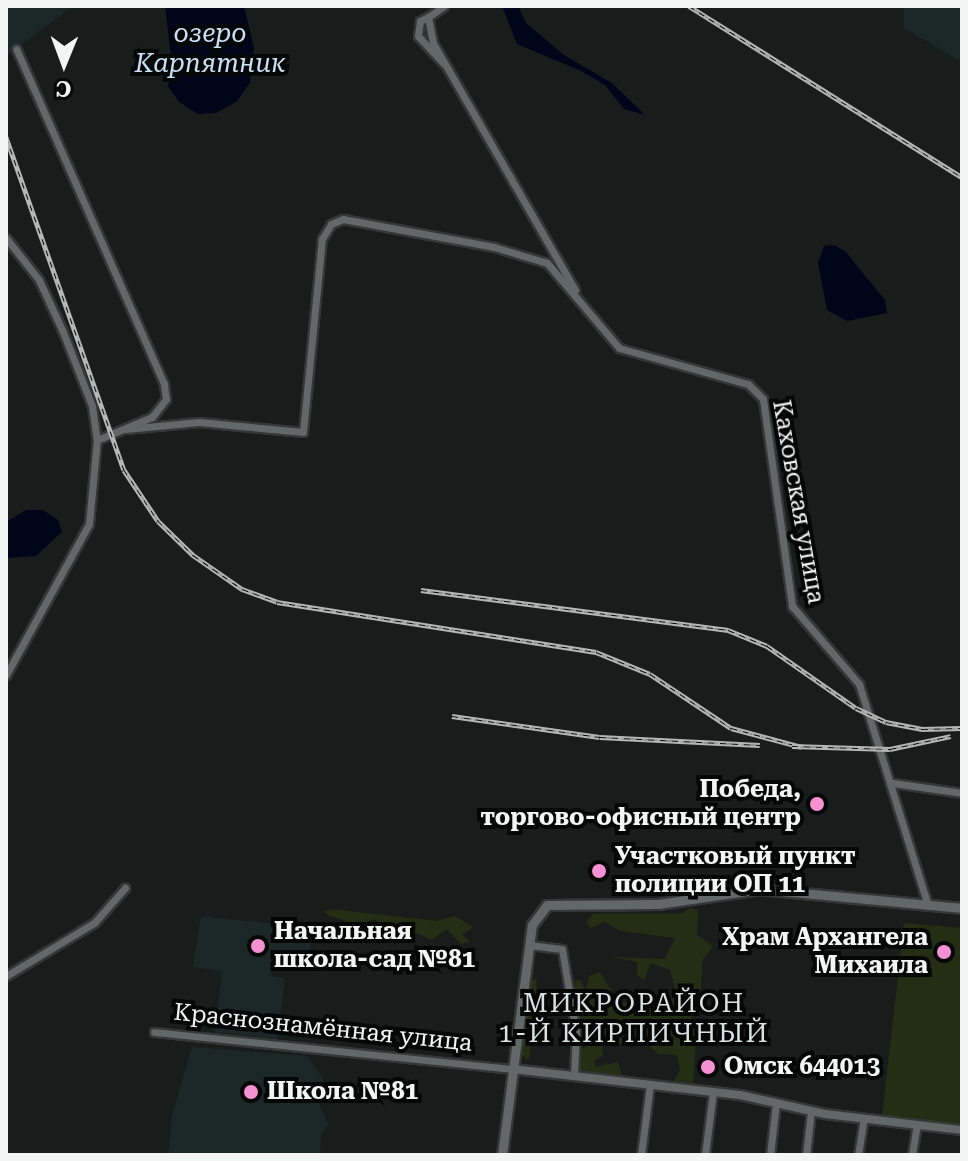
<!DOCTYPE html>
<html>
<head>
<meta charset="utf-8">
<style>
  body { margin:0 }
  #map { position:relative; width:968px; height:1161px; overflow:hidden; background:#181d1c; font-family:"Roboto Serif",serif }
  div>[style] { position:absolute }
  .built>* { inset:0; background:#1c2827 }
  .green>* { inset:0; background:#242e14 }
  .water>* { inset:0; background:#000519 }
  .roads { filter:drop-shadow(2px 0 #333736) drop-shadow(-2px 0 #333736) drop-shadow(0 2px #333736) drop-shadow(0 -2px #333736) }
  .minor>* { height:7px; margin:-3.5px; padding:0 3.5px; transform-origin:3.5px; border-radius:3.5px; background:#626767 }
  .tertiary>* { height:8px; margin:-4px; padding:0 4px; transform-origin:4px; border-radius:4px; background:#626767 }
  .secondary>* { height:9px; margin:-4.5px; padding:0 4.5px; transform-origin:4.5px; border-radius:4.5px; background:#626767 }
  .rail>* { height:5px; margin-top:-2.5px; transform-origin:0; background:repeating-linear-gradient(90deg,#050707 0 6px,#b3b7b6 0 12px); box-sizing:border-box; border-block:2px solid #b3b7b6 }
  .dots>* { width:22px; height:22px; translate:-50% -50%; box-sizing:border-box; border:4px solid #050707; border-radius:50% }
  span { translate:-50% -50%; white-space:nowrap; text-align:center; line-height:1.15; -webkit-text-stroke:8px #050707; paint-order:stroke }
  .street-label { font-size:24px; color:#f1f5f4 }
  .poi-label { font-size:24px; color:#f1f5f4; font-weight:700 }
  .right { translate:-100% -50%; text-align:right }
  .left { translate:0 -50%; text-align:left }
  .water-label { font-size:26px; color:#cae0f7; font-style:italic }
  .neighbourhood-label { font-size:26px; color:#dbe2e1; letter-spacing:2px }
  .frame { position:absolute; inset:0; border:8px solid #f1f5f4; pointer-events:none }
  .north { position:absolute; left:24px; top:24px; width:80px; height:80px; -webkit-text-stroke:6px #050707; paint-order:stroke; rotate:181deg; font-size:22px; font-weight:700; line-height:32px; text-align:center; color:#f1f5f4 }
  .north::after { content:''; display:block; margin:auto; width:28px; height:36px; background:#f1f5f4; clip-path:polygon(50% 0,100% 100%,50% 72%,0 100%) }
</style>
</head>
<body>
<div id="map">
  <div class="built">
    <div style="clip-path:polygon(6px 6px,73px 6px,6px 56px)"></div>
    <div style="clip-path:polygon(904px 6px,962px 6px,962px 62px,904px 28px)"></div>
    <div style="clip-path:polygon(201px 916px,294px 926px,311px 933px,310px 964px,273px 960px,271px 976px,285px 978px,277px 1039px,215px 1032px,222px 971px,193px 967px)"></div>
    <div style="clip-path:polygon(192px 1047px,307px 1056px,323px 1078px,320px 1107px,329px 1124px,321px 1134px,320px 1155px,168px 1155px,172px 1115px)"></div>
  </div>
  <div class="green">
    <div style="clip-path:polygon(690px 908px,698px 910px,697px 935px,713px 946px,702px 961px,701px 989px,691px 1019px,697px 1028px,693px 1083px,674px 1081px,680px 1070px,677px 1055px,659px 1054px,637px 1037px,626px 1044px,602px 1045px,603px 1056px,594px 1061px,596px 1067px,618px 1062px,622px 1077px,577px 1072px,582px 1049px,596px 1039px,577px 1015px,574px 981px,580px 980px,586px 991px,589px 976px,600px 972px,617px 1000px,625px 1003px,665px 1003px,676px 991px,670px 970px,651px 963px,644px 980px,637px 975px,637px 962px,612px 957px,665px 959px,675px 938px,620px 931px,605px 922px,591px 928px,586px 922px,593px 914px,681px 914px)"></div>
    <div style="clip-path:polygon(330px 909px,437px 921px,455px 916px,473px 927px,462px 935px,470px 942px,461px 944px,447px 929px,431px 940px,405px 927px,374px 933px,372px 926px,380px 923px,374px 919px,349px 928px,346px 921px,329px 916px,325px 912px)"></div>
    <div style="clip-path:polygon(904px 923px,962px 928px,962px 1127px,882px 1117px)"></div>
    <div style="clip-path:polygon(537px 978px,529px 1059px,526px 1060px,521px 1053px,530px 981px)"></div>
  </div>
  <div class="water">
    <div style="clip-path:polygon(165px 6px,244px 6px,254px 48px,250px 83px,236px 102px,216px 113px,198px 114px,179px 102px,168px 86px,172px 66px)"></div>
    <div style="clip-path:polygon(502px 6px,518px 6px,526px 23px,564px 55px,612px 83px,645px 115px,624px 109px,605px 85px,581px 71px,517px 44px)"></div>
    <div style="clip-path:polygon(834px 245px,845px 251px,885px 300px,887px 313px,847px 321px,827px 310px,818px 263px,824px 246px)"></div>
    <div style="clip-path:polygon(26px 510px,43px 510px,58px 520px,62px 532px,36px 556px,6px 558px,6px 522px)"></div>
  </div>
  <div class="roads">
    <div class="minor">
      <div style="left:444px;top:6px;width:19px;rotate:145deg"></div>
      <div style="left:428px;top:17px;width:26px;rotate:79deg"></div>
      <div style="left:433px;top:43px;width:285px;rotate:60.1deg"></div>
      <div style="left:428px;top:17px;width:9px;rotate:153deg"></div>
      <div style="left:420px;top:21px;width:15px;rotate:98deg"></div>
      <div style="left:418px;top:36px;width:37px;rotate:47deg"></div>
      <div style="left:6px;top:238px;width:53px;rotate:51.8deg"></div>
      <div style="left:39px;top:280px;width:57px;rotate:65.2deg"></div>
      <div style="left:63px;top:332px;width:79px;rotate:68.6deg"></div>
      <div style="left:92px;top:406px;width:34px;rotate:82deg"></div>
      <div style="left:126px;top:429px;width:73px;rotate:-5.5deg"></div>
      <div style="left:199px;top:422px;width:104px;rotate:5.5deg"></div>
      <div style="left:303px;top:432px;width:194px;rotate:-84.4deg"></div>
      <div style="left:322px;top:239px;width:17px;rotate:-59deg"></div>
      <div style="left:331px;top:224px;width:13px;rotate:-23deg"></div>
      <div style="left:343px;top:219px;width:154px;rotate:10.5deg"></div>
      <div style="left:494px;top:247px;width:55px;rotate:16.8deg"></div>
      <div style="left:547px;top:263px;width:111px;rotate:49.7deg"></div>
      <div style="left:619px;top:348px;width:134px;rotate:15.6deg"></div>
      <div style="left:748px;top:384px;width:21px;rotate:45deg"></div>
      <div style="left:763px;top:399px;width:209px;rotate:82deg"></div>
      <div style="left:792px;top:606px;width:103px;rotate:49.3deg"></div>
      <div style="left:859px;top:684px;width:232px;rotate:72.7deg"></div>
      <div style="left:6px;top:675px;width:172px;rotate:-61.2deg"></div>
      <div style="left:89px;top:524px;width:84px;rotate:-84.6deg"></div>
      <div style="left:97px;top:440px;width:60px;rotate:-22.7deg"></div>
      <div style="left:152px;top:417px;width:23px;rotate:-52deg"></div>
      <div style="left:166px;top:399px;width:15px;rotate:-98deg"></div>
      <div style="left:164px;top:384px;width:366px;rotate:-113.8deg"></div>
      <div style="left:893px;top:783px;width:70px;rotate:8.2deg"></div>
      <div style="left:529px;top:945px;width:33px;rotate:7deg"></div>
      <div style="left:562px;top:949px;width:85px;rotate:80.5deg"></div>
      <div style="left:576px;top:1033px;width:43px;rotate:92.7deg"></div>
      <div style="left:6px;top:976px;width:103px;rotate:-31.1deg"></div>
      <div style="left:94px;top:923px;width:47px;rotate:-48.5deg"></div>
      <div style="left:154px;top:1032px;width:360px;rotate:5.9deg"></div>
      <div style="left:641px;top:1155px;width:71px;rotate:-82.7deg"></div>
      <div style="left:705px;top:1155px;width:64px;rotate:-82.8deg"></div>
      <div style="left:770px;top:1155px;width:52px;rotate:-83.4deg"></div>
      <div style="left:806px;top:1155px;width:44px;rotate:-83.5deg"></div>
      <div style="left:858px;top:1155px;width:37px;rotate:-81deg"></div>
      <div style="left:912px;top:1155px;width:31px;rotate:-81deg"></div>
    </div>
    <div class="tertiary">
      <div style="left:512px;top:1069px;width:229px;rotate:6.5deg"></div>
      <div style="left:740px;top:1095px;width:87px;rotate:12.6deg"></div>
      <div style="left:825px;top:1114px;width:138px;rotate:6.7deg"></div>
    </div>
    <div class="secondary">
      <div style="left:502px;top:1155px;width:232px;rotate:-82.6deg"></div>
      <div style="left:532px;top:925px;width:25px;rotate:-53deg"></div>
      <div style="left:547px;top:905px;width:111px;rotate:-0.5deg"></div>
      <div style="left:658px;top:904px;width:103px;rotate:-8.4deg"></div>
      <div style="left:760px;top:889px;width:203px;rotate:5.4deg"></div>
    </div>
  </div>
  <div class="rail">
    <div style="left:689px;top:6px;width:322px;rotate:32.1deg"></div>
    <div style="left:6px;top:137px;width:353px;rotate:70.5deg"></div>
    <div style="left:124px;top:470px;width:61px;rotate:56.3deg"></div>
    <div style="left:158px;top:521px;width:49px;rotate:44.2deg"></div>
    <div style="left:193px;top:555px;width:60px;rotate:34.8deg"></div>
    <div style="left:242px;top:589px;width:37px;rotate:20deg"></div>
    <div style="left:277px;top:602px;width:323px;rotate:8.9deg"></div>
    <div style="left:596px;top:652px;width:58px;rotate:22.2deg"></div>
    <div style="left:650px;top:674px;width:97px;rotate:33.7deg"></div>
    <div style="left:731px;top:728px;width:73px;rotate:15deg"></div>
    <div style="left:421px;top:590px;width:310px;rotate:7.4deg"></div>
    <div style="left:728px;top:630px;width:42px;rotate:22.3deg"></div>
    <div style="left:767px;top:646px;width:108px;rotate:34.9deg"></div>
    <div style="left:856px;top:708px;width:33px;rotate:25deg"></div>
    <div style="left:886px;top:722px;width:37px;rotate:11deg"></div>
    <div style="left:922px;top:729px;width:40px;rotate:-1.4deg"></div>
    <div style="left:452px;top:716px;width:149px;rotate:8.1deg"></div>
    <div style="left:600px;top:737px;width:160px;rotate:2.9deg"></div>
    <div style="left:792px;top:746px;width:98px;rotate:1.8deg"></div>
    <div style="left:890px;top:749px;width:62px;rotate:-12deg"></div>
  </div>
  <div class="dots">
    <div style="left:817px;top:804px;background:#f591d2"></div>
    <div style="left:599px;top:871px;background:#f591d2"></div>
    <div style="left:258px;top:946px;background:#f591d2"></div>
    <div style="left:944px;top:952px;background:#f591d2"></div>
    <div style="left:708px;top:1067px;background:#f591d2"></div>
    <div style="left:251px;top:1092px;background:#f591d2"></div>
  </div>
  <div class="street-label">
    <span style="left:798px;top:502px;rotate:80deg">Каховская улица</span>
    <span style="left:323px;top:1028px;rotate:6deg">Краснознамённая улица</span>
  </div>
  <div class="poi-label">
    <span class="right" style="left:801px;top:804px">Победа,<br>торгово-офисный центр</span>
    <span class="left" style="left:615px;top:871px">Участковый пункт<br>полиции ОП 11</span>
    <span class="left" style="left:274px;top:946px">Начальная<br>школа-сад №81</span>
    <span class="right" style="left:928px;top:952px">Храм Архангела<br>Михаила</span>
    <span class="left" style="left:724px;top:1067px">Омск 644013</span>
    <span class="left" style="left:267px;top:1092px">Школа №81</span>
  </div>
  <div class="water-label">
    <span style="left:210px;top:49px">озеро<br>Карпятник</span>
  </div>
  <div class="neighbourhood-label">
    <span style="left:634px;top:1019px">МИКРОРАЙОН<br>1-Й КИРПИЧНЫЙ</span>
  </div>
  <div class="frame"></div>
  <div class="north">С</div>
</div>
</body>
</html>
